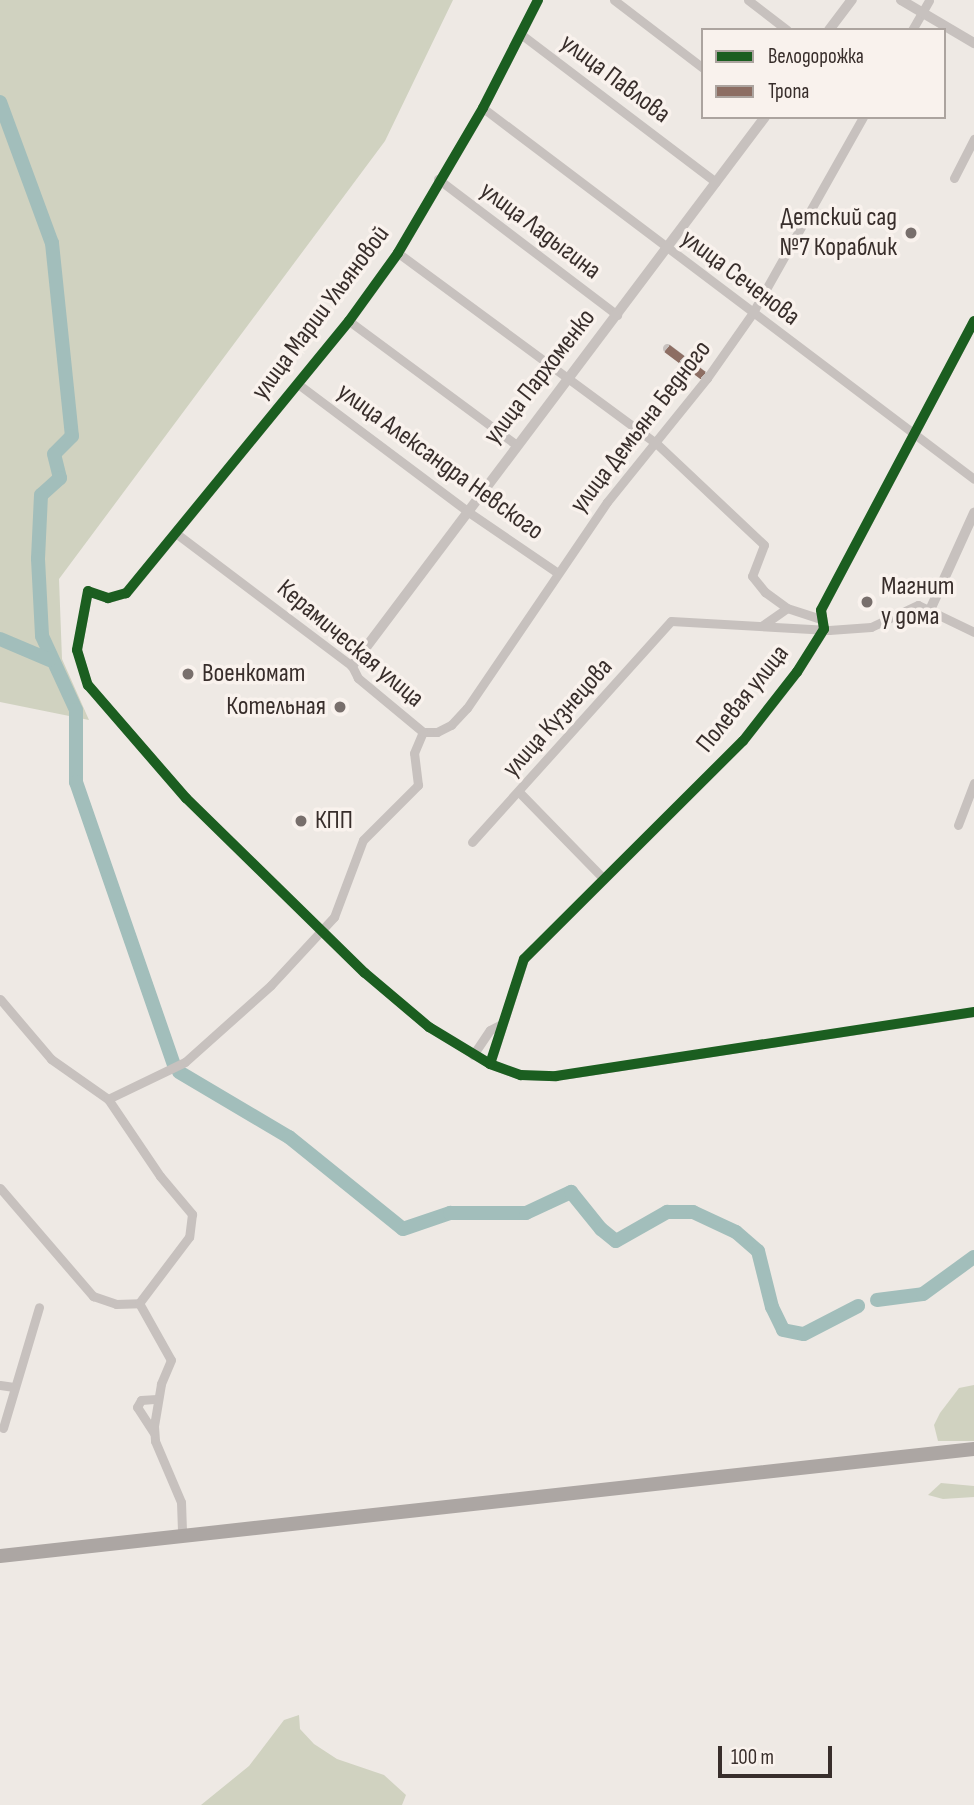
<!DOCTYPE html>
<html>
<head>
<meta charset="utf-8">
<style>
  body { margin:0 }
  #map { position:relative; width:974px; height:1805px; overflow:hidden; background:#eee9e4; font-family:"Sofia Sans Condensed",sans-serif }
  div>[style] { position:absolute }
  .green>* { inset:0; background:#d0d2c0 }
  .river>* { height:14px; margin:-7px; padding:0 7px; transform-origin:7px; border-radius:7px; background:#a2bebb }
  .minor>* { height:9px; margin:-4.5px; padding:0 4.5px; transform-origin:4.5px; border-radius:4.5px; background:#c7c1be }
  .tertiary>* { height:10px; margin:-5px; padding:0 5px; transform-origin:5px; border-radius:5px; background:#c7c1be }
  .primary>* { height:14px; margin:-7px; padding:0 7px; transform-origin:7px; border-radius:7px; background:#aca6a3 }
  .quiet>* { height:9px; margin-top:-4.5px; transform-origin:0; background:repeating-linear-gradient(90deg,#8d6e63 0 18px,transparent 0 27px) }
  .cycleway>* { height:10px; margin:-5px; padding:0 5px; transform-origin:5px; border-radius:5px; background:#1b5e20 }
  .dots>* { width:19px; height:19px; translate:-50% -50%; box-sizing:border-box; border:4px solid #f9f2ed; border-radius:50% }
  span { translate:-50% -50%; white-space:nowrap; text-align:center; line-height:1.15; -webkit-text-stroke:7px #f9f2ed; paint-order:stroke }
  .street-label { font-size:26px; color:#382e2b }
  .poi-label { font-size:26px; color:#382e2b }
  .right { translate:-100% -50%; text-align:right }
  .left { translate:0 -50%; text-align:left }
  .legend { position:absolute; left:701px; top:28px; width:245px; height:91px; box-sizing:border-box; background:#f9f2ed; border:2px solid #aca49f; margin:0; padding:9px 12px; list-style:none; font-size:21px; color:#382e2b }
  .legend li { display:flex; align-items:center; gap:14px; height:35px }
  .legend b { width:35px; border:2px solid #aca49f }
  .scale { position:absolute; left:718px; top:1746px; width:114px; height:32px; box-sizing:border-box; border:4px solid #382e2b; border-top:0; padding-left:9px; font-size:21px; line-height:24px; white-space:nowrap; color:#382e2b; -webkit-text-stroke:5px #f9f2ed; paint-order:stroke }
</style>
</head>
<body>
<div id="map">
  <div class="green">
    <div style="clip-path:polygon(0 0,453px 0,385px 141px,59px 579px,62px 659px,89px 720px,0 702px)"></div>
    <div style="clip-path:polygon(974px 1385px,974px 1441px,938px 1441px,934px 1425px,940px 1413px,959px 1388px)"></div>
    <div style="clip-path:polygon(941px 1483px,974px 1486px,974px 1497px,943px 1499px,928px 1495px)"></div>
    <div style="clip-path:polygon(299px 1715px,300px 1729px,314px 1744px,337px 1759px,384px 1775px,406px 1795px,402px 1805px,201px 1805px,249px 1766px,284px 1720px)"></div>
  </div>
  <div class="river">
    <div style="left:0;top:102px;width:150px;rotate:69.8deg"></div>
    <div style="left:52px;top:243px;width:194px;rotate:84.1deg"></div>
    <div style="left:72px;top:436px;width:25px;rotate:135deg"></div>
    <div style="left:54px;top:454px;width:25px;rotate:76deg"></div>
    <div style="left:60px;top:478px;width:25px;rotate:138deg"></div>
    <div style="left:41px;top:495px;width:64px;rotate:92.7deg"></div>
    <div style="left:38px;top:559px;width:77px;rotate:87deg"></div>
    <div style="left:42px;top:636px;width:81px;rotate:65.3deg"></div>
    <div style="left:76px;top:710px;width:72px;rotate:90deg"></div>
    <div style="left:76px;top:782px;width:299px;rotate:70.9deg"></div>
    <div style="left:0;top:639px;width:54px;rotate:22.8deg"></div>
    <div style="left:179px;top:1072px;width:128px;rotate:30.6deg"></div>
    <div style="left:289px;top:1137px;width:146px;rotate:38.9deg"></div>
    <div style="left:403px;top:1229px;width:50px;rotate:-18.8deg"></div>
    <div style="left:450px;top:1213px;width:76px"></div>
    <div style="left:526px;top:1213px;width:50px;rotate:-25deg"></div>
    <div style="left:571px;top:1192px;width:48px;rotate:51deg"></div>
    <div style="left:601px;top:1229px;width:19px;rotate:39deg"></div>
    <div style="left:616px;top:1241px;width:59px;rotate:-29.6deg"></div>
    <div style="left:667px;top:1212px;width:26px"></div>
    <div style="left:693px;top:1212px;width:47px;rotate:24.9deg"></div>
    <div style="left:736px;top:1232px;width:29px;rotate:41deg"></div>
    <div style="left:758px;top:1251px;width:58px;rotate:76deg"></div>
    <div style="left:772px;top:1307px;width:25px;rotate:64deg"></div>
    <div style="left:783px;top:1330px;width:21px;rotate:11deg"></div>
    <div style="left:804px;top:1334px;width:61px;rotate:-27.4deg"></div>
    <div style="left:877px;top:1300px;width:46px;rotate:-7.4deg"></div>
    <div style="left:923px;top:1294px;width:63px;rotate:-36deg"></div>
  </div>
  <div class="minor">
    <div style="left:538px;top:0;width:121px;rotate:117deg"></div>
    <div style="left:483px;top:108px;width:168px;rotate:120.4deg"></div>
    <div style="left:398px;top:253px;width:84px;rotate:125.8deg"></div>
    <div style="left:349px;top:321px;width:352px;rotate:129.3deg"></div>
    <div style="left:126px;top:593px;width:19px;rotate:164deg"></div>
    <div style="left:108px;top:598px;width:21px;rotate:-161deg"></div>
    <div style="left:88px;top:591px;width:60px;rotate:100.6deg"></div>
    <div style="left:77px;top:650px;width:37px;rotate:73deg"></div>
    <div style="left:88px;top:685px;width:150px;rotate:49.1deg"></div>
    <div style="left:186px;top:798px;width:250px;rotate:44.4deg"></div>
    <div style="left:365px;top:973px;width:84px;rotate:40.2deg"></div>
    <div style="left:429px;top:1027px;width:71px;rotate:31.2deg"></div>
    <div style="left:490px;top:1064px;width:33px;rotate:20deg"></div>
    <div style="left:521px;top:1075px;width:35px;rotate:2deg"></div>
    <div style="left:556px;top:1076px;width:423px;rotate:-8.7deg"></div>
    <div style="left:614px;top:0;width:112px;rotate:37.4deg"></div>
    <div style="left:748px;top:0;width:49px;rotate:37.6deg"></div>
    <div style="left:912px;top:30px;width:34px;rotate:-60deg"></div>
    <div style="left:522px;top:35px;width:243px;rotate:37.2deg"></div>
    <div style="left:483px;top:108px;width:615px;rotate:37.07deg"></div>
    <div style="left:954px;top:178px;width:44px;rotate:-62.9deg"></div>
    <div style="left:438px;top:179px;width:225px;rotate:37.2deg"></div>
    <div style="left:398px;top:253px;width:322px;rotate:36.4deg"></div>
    <div style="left:657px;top:444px;width:147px;rotate:43.3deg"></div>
    <div style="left:764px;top:545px;width:33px;rotate:111deg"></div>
    <div style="left:752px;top:576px;width:21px;rotate:51deg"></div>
    <div style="left:765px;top:592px;width:27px;rotate:36deg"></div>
    <div style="left:787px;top:608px;width:36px;rotate:18deg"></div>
    <div style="left:349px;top:321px;width:207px;rotate:36.5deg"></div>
    <div style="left:667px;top:348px;width:50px;rotate:36.9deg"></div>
    <div style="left:298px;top:384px;width:211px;rotate:36.9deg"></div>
    <div style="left:467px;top:511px;width:110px;rotate:34.3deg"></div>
    <div style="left:763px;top:625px;width:29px;rotate:-35deg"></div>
    <div style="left:423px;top:732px;width:14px"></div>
    <div style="left:437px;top:732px;width:16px;rotate:-27deg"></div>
    <div style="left:451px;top:725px;width:23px;rotate:-47deg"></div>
    <div style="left:467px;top:708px;width:249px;rotate:-55.8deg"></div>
    <div style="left:607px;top:502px;width:159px;rotate:-51.1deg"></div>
    <div style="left:707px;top:378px;width:78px;rotate:-54.9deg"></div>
    <div style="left:752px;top:314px;width:226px;rotate:-60.6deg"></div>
    <div style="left:519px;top:792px;width:120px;rotate:45.7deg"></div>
    <div style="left:958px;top:825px;width:45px;rotate:-69.1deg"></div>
    <div style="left:472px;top:842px;width:297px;rotate:-48deg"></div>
    <div style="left:671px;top:621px;width:158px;rotate:3.3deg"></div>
    <div style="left:829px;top:630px;width:42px;rotate:-4.1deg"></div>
    <div style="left:871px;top:627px;width:52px;rotate:-25.1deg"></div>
    <div style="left:918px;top:605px;width:62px;rotate:25.7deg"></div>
    <div style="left:0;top:999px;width:79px;rotate:49.6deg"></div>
    <div style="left:51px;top:1059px;width:70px;rotate:35.1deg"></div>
    <div style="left:108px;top:1099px;width:93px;rotate:56deg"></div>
    <div style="left:160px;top:1176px;width:50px;rotate:49.9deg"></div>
    <div style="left:192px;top:1214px;width:23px;rotate:97deg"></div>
    <div style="left:189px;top:1237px;width:83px;rotate:127.1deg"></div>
    <div style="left:473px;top:1055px;width:30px;rotate:-56deg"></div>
    <div style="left:490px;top:1030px;width:13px;rotate:-27deg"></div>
    <div style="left:490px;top:1064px;width:110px;rotate:-72.1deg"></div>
    <div style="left:524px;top:959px;width:309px;rotate:-44.9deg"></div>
    <div style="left:743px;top:741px;width:88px;rotate:-52deg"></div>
    <div style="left:797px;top:672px;width:51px;rotate:-57.9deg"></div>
    <div style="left:824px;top:629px;width:19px;rotate:-99deg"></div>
    <div style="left:821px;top:610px;width:327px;rotate:-62.1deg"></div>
    <div style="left:108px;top:1099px;width:85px;rotate:-25.7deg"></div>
    <div style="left:185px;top:1062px;width:115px;rotate:-41.8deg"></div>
    <div style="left:271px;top:985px;width:93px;rotate:-47.2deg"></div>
    <div style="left:334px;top:917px;width:82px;rotate:-69.4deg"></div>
    <div style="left:363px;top:840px;width:78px;rotate:-45deg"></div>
    <div style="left:418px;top:785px;width:32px;rotate:-97deg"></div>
    <div style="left:414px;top:753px;width:23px;rotate:-67deg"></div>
    <div style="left:423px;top:732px;width:85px;rotate:-140.3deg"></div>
    <div style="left:358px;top:678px;width:13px;rotate:-117deg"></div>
    <div style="left:352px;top:666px;width:219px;rotate:-143deg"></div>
    <div style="left:0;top:1188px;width:143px;rotate:49.3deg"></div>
    <div style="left:93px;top:1296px;width:24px;rotate:19deg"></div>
    <div style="left:116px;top:1304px;width:23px;rotate:-2deg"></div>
    <div style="left:139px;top:1303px;width:65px;rotate:60.7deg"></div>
    <div style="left:171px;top:1360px;width:26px;rotate:113deg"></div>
    <div style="left:161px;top:1384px;width:43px;rotate:99.5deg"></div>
    <div style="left:154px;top:1426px;width:15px;rotate:86deg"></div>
    <div style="left:155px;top:1441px;width:66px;rotate:66.9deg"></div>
    <div style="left:181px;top:1502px;width:34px;rotate:88deg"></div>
    <div style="left:0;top:1385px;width:14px;rotate:8deg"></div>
    <div style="left:3px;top:1428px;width:126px;rotate:-73.4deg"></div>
    <div style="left:154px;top:1433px;width:31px;rotate:-123deg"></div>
    <div style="left:137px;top:1407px;width:8px;rotate:-60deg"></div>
    <div style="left:141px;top:1400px;width:16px;rotate:-4deg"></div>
  </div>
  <div class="tertiary">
    <div style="left:901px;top:0;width:85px;rotate:30.5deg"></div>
    <div style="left:829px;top:30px;width:38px;rotate:-53deg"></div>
    <div style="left:930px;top:610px;width:107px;rotate:-65.6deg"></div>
    <div style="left:352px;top:666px;width:687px;rotate:-53.05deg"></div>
  </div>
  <div class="primary">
    <div style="left:0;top:1556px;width:980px;rotate:-6.27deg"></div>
  </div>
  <div class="quiet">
    <div style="left:667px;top:348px;width:50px;rotate:36.9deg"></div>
  </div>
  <div class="cycleway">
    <div style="left:538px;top:0;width:121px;rotate:117deg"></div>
    <div style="left:483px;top:108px;width:168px;rotate:120.4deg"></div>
    <div style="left:398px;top:253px;width:84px;rotate:125.8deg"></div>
    <div style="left:349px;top:321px;width:352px;rotate:129.3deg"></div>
    <div style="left:126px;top:593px;width:19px;rotate:164deg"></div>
    <div style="left:108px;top:598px;width:21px;rotate:-161deg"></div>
    <div style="left:88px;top:591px;width:60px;rotate:100.6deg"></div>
    <div style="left:77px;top:650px;width:37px;rotate:73deg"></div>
    <div style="left:88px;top:685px;width:150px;rotate:49.1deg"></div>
    <div style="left:186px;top:798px;width:250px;rotate:44.4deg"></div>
    <div style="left:365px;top:973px;width:84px;rotate:40.2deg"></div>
    <div style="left:429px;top:1027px;width:71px;rotate:31.2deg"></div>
    <div style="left:490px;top:1064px;width:33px;rotate:20deg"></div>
    <div style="left:521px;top:1075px;width:35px;rotate:2deg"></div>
    <div style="left:556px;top:1076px;width:423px;rotate:-8.7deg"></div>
    <div style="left:490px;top:1064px;width:110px;rotate:-72.1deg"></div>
    <div style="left:524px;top:959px;width:309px;rotate:-44.9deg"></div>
    <div style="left:743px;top:741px;width:88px;rotate:-52deg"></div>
    <div style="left:797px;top:672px;width:51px;rotate:-57.9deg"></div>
    <div style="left:824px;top:629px;width:19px;rotate:-99deg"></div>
    <div style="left:821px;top:610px;width:327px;rotate:-62.1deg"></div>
  </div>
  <div class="dots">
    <div style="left:911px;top:233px;background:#786f6c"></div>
    <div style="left:867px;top:602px;background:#786f6c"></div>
    <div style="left:188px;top:674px;background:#786f6c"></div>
    <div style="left:340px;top:707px;background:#786f6c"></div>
    <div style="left:301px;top:821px;background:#786f6c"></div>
  </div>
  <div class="street-label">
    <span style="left:615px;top:79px;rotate:37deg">улица Павлова</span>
    <span style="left:540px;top:231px;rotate:37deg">улица Ладыгина</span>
    <span style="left:740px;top:278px;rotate:37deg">улица Сеченова</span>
    <span style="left:321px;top:313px;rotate:-53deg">улица Марии Ульяновой</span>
    <span style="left:540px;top:377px;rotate:-52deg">улица Пархоменко</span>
    <span style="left:641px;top:427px;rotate:-52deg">улица Демьяна Бедного</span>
    <span style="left:440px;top:462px;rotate:36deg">улица Александра Невского</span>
    <span style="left:350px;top:644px;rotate:40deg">Керамическая улица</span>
    <span style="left:743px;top:699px;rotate:-51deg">Полевая улица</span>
    <span style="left:558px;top:718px;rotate:-48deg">улица Кузнецова</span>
  </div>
  <div class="poi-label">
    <span class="right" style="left:897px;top:233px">Детский сад<br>№7 Кораблик</span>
    <span class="left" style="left:881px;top:602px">Магнит<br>у дома</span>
    <span class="left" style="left:202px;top:674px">Военкомат</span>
    <span class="right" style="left:326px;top:707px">Котельная</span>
    <span class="left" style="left:315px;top:821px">КПП</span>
  </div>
  <ul class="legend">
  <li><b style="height:9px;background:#1b5e20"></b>Велодорожка</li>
  <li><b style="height:9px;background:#8d6e63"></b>Тропа</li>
  </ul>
  <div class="scale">100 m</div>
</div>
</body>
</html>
